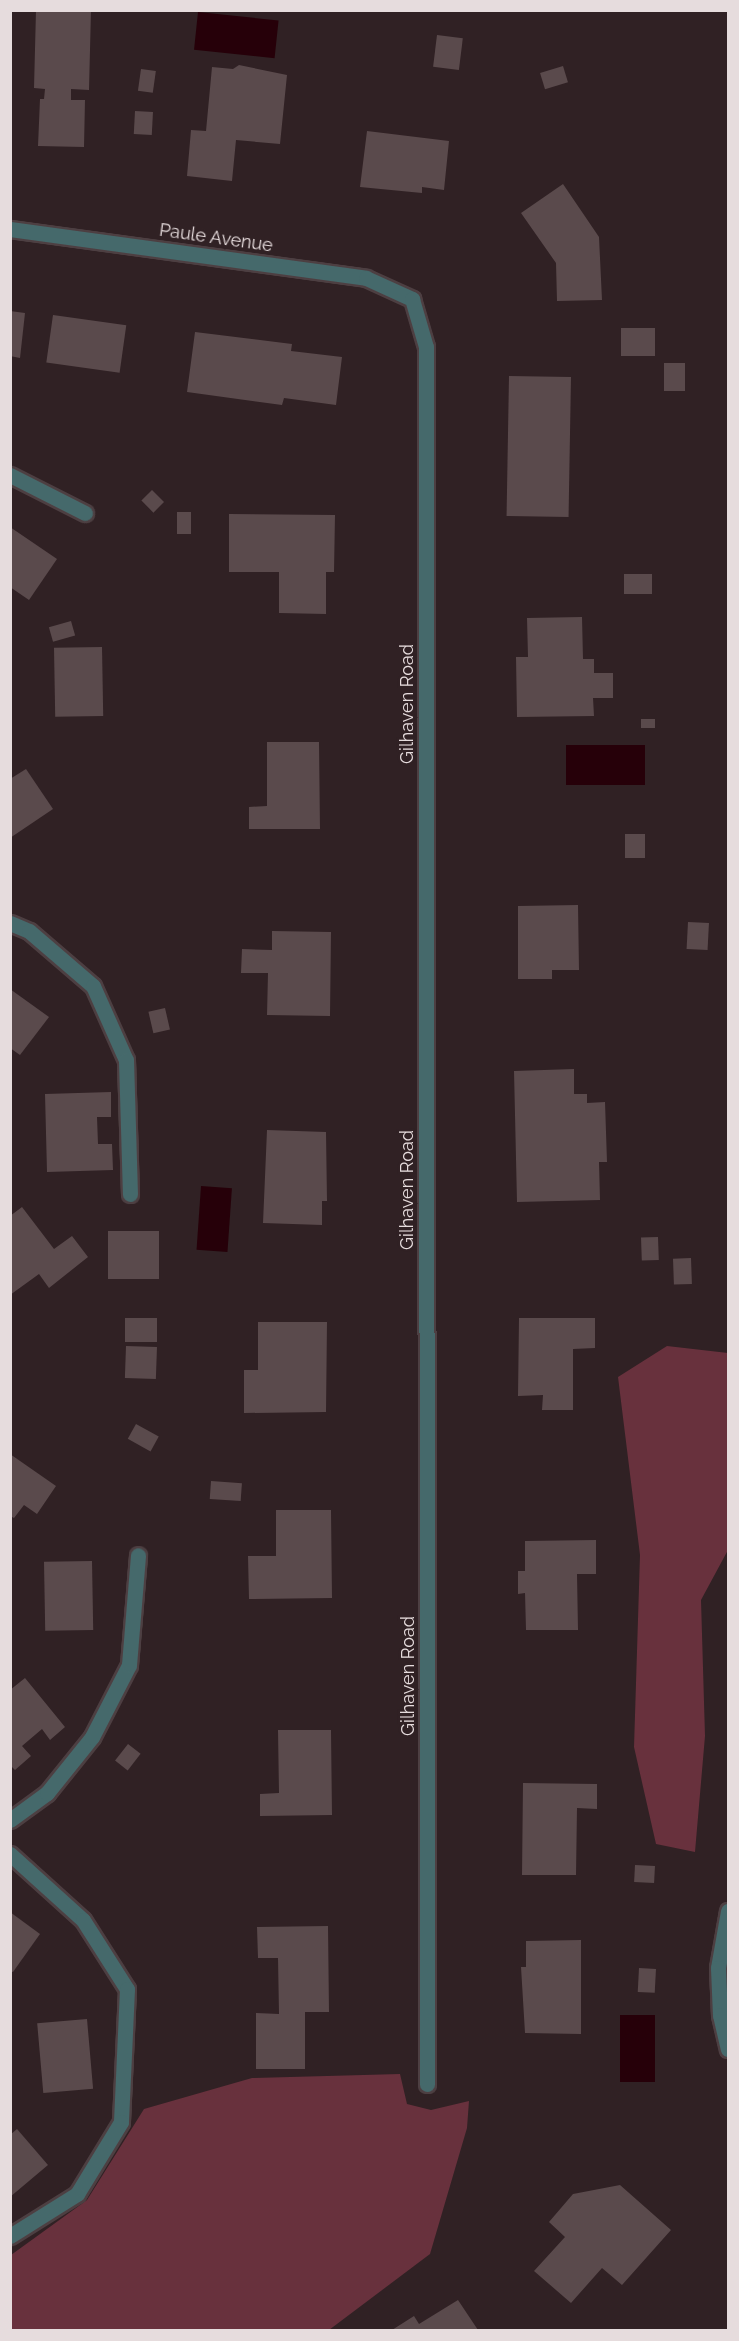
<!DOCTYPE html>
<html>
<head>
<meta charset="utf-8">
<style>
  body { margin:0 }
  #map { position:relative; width:739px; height:2341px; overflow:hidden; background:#302124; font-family:Raleway,sans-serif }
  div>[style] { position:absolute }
  .green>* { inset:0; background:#68313d }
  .water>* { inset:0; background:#260009; transform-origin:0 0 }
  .building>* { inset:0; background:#5a4a4c; transform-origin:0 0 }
  .roads { filter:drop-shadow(2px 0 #4d3f42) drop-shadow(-2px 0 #4d3f42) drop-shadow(0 2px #4d3f42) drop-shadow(0 -2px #4d3f42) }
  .service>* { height:15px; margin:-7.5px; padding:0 7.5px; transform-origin:7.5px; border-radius:7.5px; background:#45696b }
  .minor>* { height:15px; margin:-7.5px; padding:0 7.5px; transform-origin:7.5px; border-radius:7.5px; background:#45696b }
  span { translate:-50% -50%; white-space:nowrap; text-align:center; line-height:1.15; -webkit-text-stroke:4.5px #302124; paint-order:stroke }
  .street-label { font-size:18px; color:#e6dcdd }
  .frame { position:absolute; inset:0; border:12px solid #e6dcdd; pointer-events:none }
</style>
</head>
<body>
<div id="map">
  <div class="green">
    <div style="clip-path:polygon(667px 1346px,728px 1353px,728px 1550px,701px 1600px,705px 1736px,695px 1852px,656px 1844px,634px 1747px,640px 1555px,618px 1377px)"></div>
    <div style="clip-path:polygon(400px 2074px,407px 2104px,431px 2110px,469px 2101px,467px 2128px,430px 2254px,329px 2330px,11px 2330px,11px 2255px,87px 2200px,144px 2109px,252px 2078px)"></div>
  </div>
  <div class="water">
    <div style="left:198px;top:12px;width:81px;height:38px;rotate:6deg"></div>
    <div style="left:645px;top:745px;width:40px;height:79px;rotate:90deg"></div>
    <div style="left:201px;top:1186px;width:31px;height:64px;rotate:4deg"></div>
    <div style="left:620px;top:2015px;width:35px;height:67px"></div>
  </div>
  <div class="building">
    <div style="clip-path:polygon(36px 10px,91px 10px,89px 90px,71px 89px,71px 100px,85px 100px,84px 147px,38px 146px,40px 99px,44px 99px,45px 89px,34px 88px)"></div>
    <div style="left:437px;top:35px;width:26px;height:32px;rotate:7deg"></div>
    <div style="clip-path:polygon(239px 65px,287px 75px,280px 144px,236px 140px,232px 181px,187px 176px,191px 130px,206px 131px,212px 67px,233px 69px)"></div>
    <div style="left:563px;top:66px;width:17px;height:24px;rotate:73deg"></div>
    <div style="left:141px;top:69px;width:15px;height:22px;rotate:8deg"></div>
    <div style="left:135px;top:111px;width:18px;height:23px;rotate:3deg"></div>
    <div style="clip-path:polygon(367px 131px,449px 141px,444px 190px,422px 187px,422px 193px,360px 187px)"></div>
    <div style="clip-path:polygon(563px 184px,599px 237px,602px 300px,557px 301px,556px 263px,521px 213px)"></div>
    <div style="clip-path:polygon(10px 311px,25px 313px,20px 358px,10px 356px)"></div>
    <div style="left:53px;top:315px;width:74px;height:48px;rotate:8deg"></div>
    <div style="left:621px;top:328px;width:34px;height:28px"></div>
    <div style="clip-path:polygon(195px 332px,292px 344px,291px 351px,342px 357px,336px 405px,284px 398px,282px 405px,187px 392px)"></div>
    <div style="left:664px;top:363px;width:21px;height:28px"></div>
    <div style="left:509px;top:376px;width:62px;height:140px;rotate:1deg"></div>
    <div style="left:152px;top:490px;width:17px;height:15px;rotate:45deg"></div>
    <div style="left:177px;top:512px;width:14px;height:22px"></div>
    <div style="clip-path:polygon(229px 514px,335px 515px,334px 572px,326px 572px,326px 614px,279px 613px,279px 572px,229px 572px)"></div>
    <div style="clip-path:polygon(10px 527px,57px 559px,29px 600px,10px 587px)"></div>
    <div style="left:624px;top:574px;width:28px;height:20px"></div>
    <div style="clip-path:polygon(582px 617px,583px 659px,594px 659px,594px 673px,613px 673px,613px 698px,593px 698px,594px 716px,517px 717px,516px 657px,528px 657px,527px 618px)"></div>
    <div style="left:71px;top:621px;width:15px;height:23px;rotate:74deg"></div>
    <div style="left:102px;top:647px;width:69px;height:48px;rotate:89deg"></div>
    <div style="left:655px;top:719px;width:9px;height:14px;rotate:90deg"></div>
    <div style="clip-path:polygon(267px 742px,319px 742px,320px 829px,249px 829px,249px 807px,267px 806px)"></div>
    <div style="clip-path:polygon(26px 769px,53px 809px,10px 838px,10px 779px)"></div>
    <div style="left:625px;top:834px;width:20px;height:24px"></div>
    <div style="clip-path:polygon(578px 905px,579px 970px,552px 970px,552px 979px,518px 979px,518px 906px)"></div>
    <div style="left:688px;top:922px;width:21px;height:27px;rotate:3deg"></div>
    <div style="clip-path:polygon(272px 931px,331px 932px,330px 1016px,267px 1015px,268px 973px,241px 973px,242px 949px,272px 950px)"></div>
    <div style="clip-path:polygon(10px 989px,49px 1017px,20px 1055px,10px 1048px)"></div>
    <div style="left:165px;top:1008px;width:22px;height:17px;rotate:77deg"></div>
    <div style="clip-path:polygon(574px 1069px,574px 1094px,587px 1094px,587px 1103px,605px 1102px,607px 1162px,599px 1162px,600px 1200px,517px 1202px,514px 1071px)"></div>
    <div style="clip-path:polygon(111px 1092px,111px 1117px,97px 1117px,98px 1144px,112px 1144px,113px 1170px,47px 1172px,45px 1094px)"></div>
    <div style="clip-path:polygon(267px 1130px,326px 1132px,327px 1201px,322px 1201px,322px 1225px,263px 1223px)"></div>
    <div style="clip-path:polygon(22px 1207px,54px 1249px,72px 1236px,88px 1257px,49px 1288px,39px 1274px,10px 1295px,10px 1216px)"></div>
    <div style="left:108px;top:1231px;width:51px;height:48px"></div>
    <div style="left:658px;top:1237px;width:23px;height:17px;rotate:88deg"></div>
    <div style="left:691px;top:1258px;width:26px;height:18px;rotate:88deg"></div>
    <div style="left:125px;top:1318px;width:32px;height:24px"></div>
    <div style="clip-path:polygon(519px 1318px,595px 1318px,595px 1348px,573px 1349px,573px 1410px,542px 1410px,543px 1395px,518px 1396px)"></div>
    <div style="clip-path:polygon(258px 1322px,327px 1322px,326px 1412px,244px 1413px,244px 1370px,258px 1370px)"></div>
    <div style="left:126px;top:1346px;width:31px;height:32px;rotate:2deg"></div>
    <div style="left:136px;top:1424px;width:26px;height:17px;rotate:29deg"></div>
    <div style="clip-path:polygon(10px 1454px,56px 1486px,37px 1514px,24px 1505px,14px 1518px,10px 1516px)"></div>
    <div style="left:211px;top:1481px;width:31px;height:18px;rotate:4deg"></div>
    <div style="clip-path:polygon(276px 1510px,331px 1510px,332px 1598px,249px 1599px,248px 1556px,276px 1556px)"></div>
    <div style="clip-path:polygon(596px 1540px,596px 1574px,577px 1574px,578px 1630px,526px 1630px,525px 1593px,518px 1594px,518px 1571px,525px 1571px,525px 1541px)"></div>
    <div style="left:92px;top:1561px;width:69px;height:48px;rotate:89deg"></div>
    <div style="clip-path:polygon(25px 1678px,65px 1727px,50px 1740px,42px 1729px,22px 1746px,31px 1756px,15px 1770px,10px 1765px,10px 1690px)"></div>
    <div style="clip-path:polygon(278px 1730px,331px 1730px,332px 1815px,260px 1816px,260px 1794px,279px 1793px)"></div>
    <div style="left:128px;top:1744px;width:16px;height:21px;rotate:38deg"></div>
    <div style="clip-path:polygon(523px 1783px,597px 1784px,597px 1809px,577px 1808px,576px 1875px,522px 1875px)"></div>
    <div style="left:635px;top:1865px;width:20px;height:17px;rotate:3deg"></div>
    <div style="clip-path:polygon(10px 1912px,40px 1934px,13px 1972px,10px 1971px)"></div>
    <div style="clip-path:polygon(328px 1926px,329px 2012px,305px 2012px,305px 2069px,256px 2069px,256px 2013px,279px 2014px,278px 1958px,258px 1958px,257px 1927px)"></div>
    <div style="clip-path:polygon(581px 1940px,581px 2034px,525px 2033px,521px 1967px,526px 1967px,526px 1941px)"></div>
    <div style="left:639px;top:1968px;width:17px;height:24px;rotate:3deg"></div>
    <div style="left:87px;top:2019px;width:70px;height:50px;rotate:85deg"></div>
    <div style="clip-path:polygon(17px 2129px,48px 2165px,10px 2197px,10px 2135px)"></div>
    <div style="clip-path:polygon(620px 2185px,671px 2230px,622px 2285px,602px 2268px,571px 2303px,534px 2271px,565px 2237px,549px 2222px,573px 2194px)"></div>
    <div style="clip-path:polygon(458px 2300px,478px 2330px,392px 2330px,414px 2316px,419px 2324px)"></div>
  </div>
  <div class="roads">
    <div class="service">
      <div style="left:10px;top:475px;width:84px;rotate:26.9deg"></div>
      <div style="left:10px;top:923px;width:21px;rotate:23deg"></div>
      <div style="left:29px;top:931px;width:84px;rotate:40.7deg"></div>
      <div style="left:93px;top:986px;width:81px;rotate:66deg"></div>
      <div style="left:126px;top:1060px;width:134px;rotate:88.3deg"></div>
      <div style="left:10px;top:1820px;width:46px;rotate:-36.1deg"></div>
      <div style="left:47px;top:1793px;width:72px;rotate:-51.2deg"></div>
      <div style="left:92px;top:1737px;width:81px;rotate:-62.8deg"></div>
      <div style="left:129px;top:1665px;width:110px;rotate:-85.3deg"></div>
      <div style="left:10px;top:1854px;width:98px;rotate:42.1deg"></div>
      <div style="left:83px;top:1920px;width:82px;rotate:57.5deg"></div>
      <div style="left:127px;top:1989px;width:133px;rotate:92.6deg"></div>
      <div style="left:121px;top:2122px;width:84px;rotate:121.4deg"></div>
      <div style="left:77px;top:2194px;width:79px;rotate:147.9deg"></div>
    </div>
    <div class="minor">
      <div style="left:10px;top:229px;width:359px;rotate:7.8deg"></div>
      <div style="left:366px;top:278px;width:51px;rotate:24.5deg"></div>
      <div style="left:412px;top:299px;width:50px;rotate:73.7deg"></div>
      <div style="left:426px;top:347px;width:1737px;rotate:89.97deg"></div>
      <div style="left:728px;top:1911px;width:58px;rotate:100deg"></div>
      <div style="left:718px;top:1968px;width:47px;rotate:87.6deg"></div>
      <div style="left:720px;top:2015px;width:35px;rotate:77deg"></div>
    </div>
  </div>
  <div class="street-label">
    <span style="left:216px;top:238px;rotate:8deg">Paule Avenue</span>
    <span style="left:407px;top:704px;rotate:-90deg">Gilhaven Road</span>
    <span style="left:407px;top:1190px;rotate:-90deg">Gilhaven Road</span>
    <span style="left:408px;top:1676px;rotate:-90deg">Gilhaven Road</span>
  </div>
  <div class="frame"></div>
</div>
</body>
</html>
